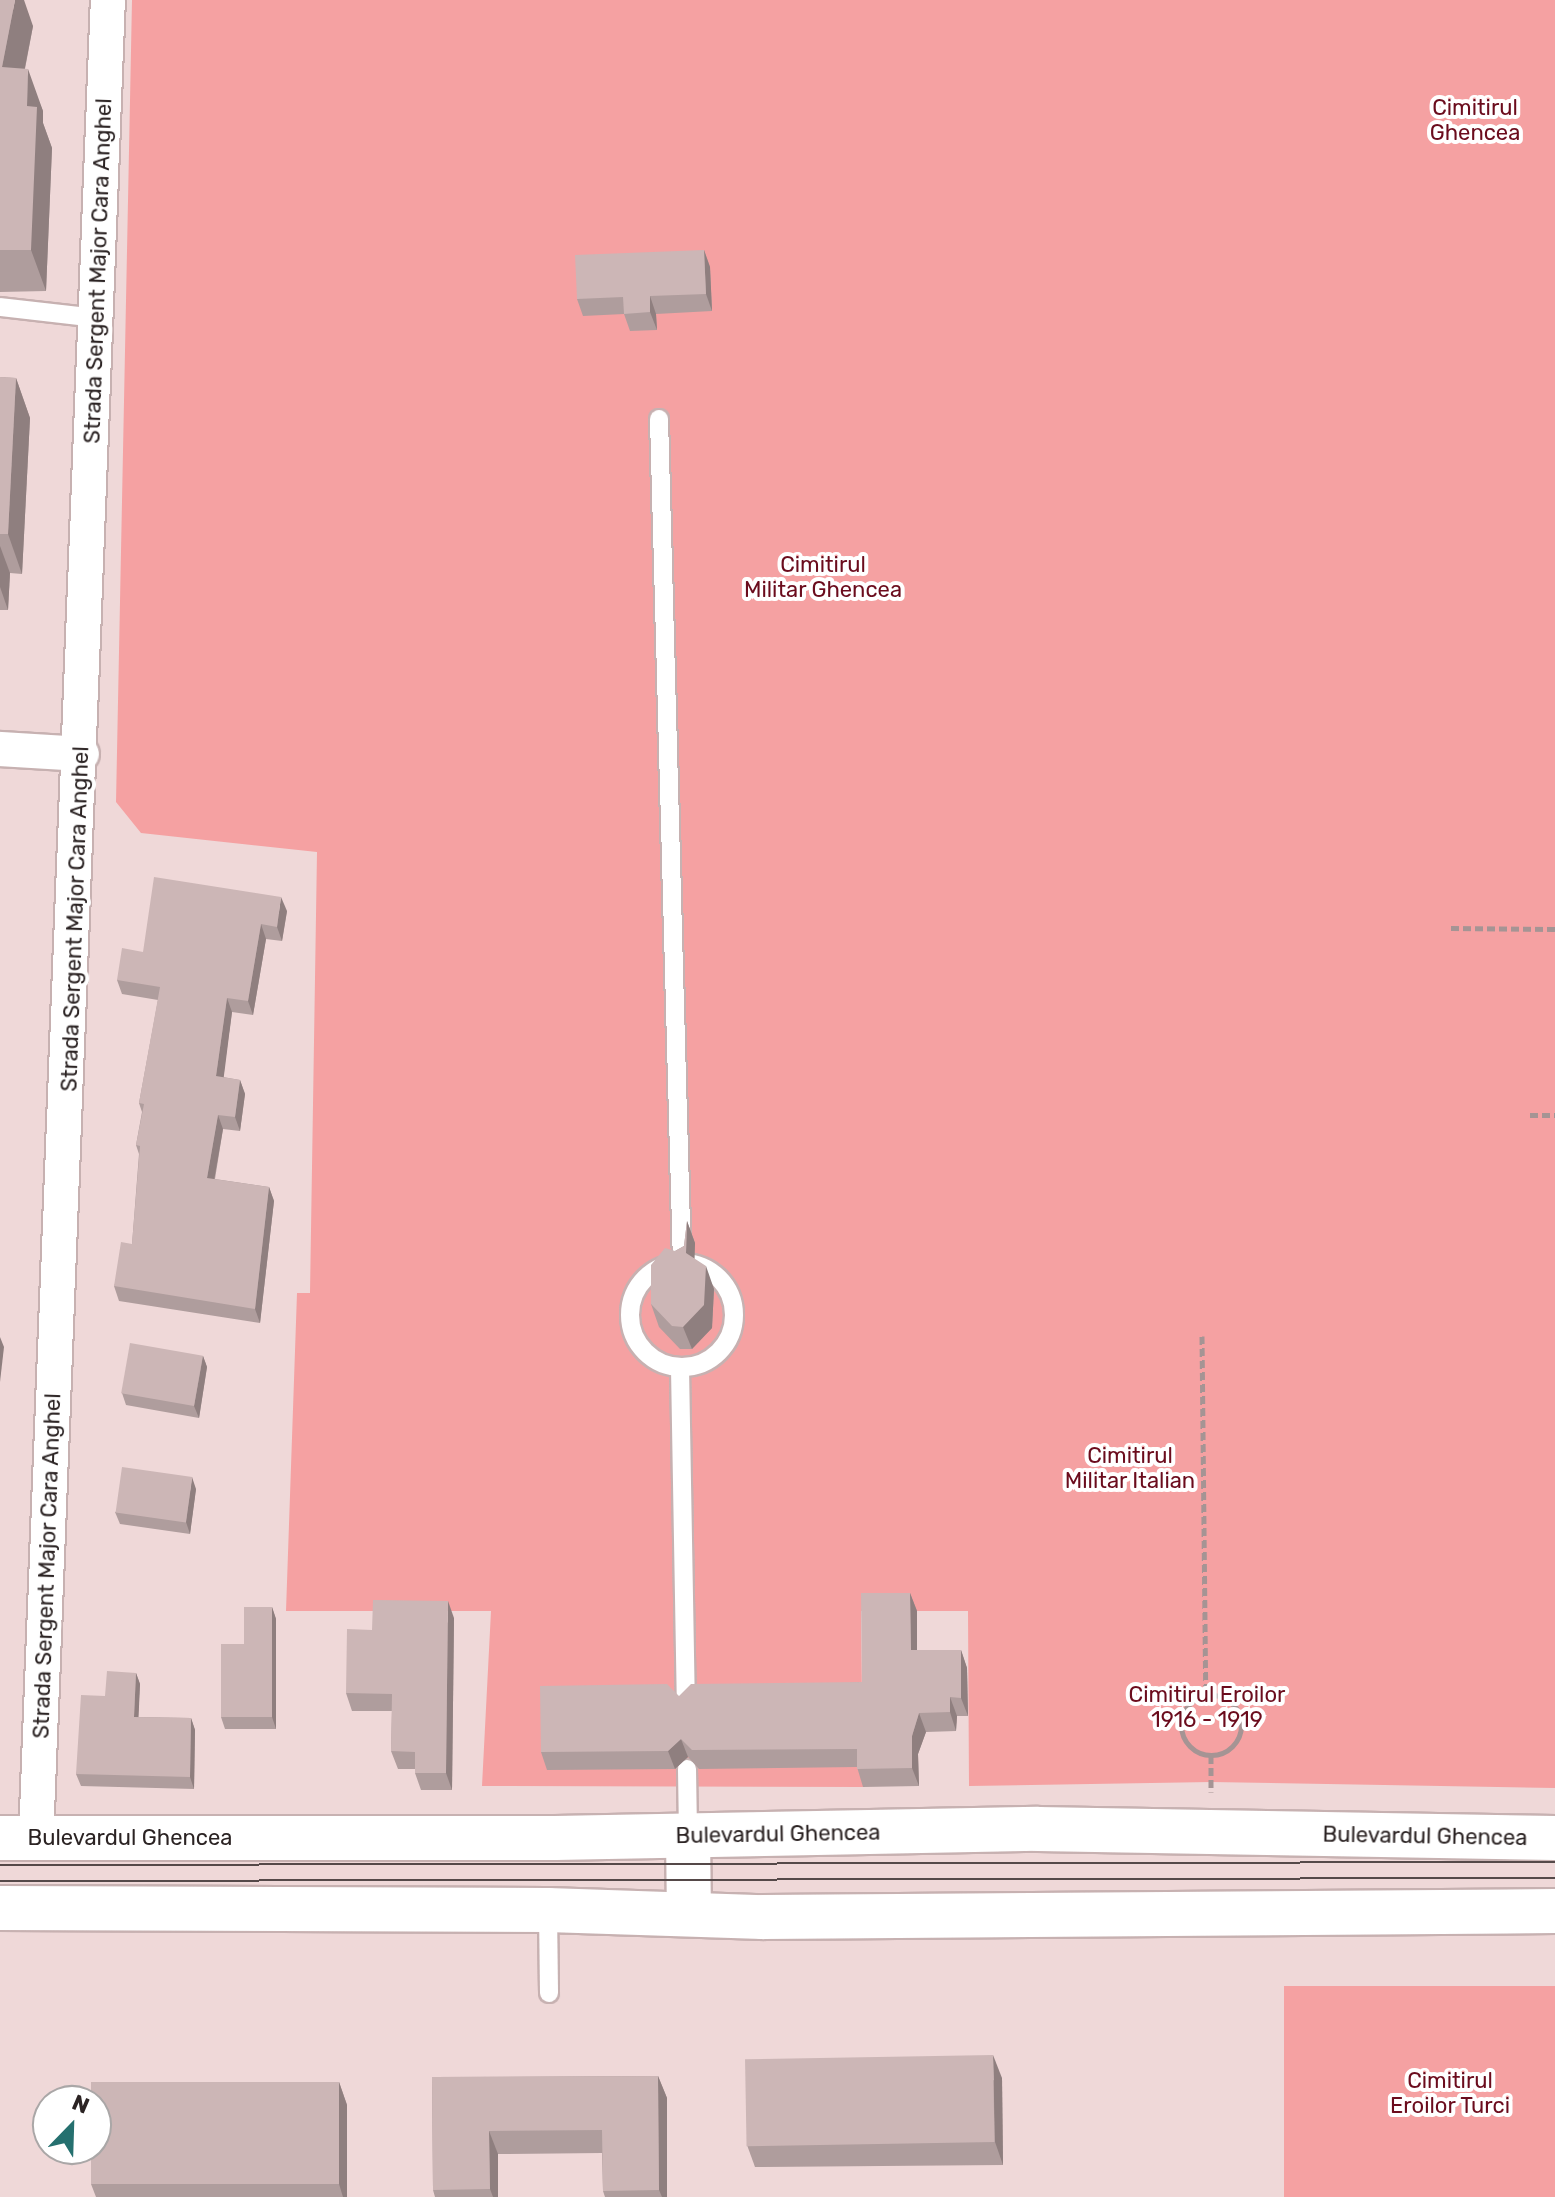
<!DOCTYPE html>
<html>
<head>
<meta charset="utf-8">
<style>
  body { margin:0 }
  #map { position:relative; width:1555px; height:2197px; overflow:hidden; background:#efd8d8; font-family:Rubik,sans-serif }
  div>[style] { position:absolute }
  .green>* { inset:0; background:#f5a1a2; transform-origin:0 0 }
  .path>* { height:5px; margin-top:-2.5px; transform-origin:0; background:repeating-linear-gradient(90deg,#a59494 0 8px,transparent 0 12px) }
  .path>.ring { margin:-2.5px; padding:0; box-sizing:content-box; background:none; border:5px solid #a59494; border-radius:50% }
  .roads { filter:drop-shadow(2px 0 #c7b1b1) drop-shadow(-2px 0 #c7b1b1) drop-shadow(0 2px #c7b1b1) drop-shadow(0 -2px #c7b1b1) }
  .service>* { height:18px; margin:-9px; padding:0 9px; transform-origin:9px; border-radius:9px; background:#fff }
  .service>.ring { margin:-9px; padding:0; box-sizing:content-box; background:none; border:18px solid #fff; border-radius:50% }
  .minor>* { height:34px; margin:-17px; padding:0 17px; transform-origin:17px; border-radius:17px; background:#fff }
  .secondary>* { height:44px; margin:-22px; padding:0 22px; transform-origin:22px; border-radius:22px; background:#fff }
  .tram>* { height:2px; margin:-1px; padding:0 1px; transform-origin:1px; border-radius:1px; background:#554949 }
  .wall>* { inset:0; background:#af9d9d }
  .shaded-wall>* { inset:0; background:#8f7f7f }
  .building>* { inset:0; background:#ccb6b6; transform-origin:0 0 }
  span { translate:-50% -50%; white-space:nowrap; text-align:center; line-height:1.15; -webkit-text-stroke:8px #fff; paint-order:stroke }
  .park-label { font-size:22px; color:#6b0c1d }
  .street-label { font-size:22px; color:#2b2323 }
  .north { position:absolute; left:32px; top:2085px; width:80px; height:80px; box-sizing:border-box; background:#fff; border:2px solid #aaa7a7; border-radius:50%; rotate:23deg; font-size:22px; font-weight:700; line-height:32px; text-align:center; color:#2b2323 }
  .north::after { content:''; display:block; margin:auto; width:28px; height:36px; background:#25706f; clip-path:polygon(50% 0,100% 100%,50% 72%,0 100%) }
</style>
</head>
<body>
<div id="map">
  <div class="green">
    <div style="clip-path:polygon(132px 0,1555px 0,1555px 1788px,1211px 1782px,969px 1786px,968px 1611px,861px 1611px,863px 1787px,482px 1786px,491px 1611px,286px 1611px,297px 1293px,310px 1293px,317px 852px,141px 833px,116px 802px)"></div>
    <div style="left:1555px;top:1986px;width:211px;height:271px;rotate:90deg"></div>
  </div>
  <div class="path">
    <div style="left:1451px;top:928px;width:104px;rotate:0.6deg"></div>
    <div style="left:1530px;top:1115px;width:25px"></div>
    <div style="left:1202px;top:1336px;width:359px;rotate:89.4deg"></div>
    <div class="ring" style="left:1181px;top:1695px;width:55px;height:55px"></div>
    <div style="left:1211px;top:1756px;width:36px;rotate:90deg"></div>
  </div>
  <div class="roads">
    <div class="service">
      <div style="left:0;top:307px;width:97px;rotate:6.5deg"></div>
      <div style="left:659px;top:419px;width:843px;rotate:88.44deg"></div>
      <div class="ring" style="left:630px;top:1263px;width:86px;height:86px"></div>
      <div style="left:680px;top:1368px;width:334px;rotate:89deg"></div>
      <div style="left:687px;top:1769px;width:66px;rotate:89.1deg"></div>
      <div style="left:548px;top:1910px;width:83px;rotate:89.3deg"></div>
    </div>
    <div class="minor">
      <div style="left:0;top:749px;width:82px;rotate:3.5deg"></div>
      <div style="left:36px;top:1838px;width:1839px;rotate:-87.76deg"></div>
    </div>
    <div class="secondary">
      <div style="left:688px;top:1835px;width:78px;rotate:89.3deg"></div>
      <div style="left:0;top:1838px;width:555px"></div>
      <div style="left:555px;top:1838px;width:483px;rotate:-1.1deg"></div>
      <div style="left:1038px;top:1829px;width:517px;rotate:1deg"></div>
      <div style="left:0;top:1908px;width:548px;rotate:0.21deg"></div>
      <div style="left:548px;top:1910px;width:215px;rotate:1.9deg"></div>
      <div style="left:763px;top:1917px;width:792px;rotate:-0.43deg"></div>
    </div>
  </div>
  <div class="tram">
    <div style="left:0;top:1865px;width:1555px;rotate:-0.11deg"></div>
    <div style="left:0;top:1881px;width:1555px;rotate:-0.11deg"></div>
  </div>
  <div class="wall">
    <div style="clip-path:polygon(0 0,33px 26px,25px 69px,43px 111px,43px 123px,52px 148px,46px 291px,0 292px)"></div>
    <div style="clip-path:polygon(704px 250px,710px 267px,712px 311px,656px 314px,657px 330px,630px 331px,624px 314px,583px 316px,577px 299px)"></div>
    <div style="clip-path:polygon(0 377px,16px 378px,30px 418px,22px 574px,10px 573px,8px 610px,0 610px)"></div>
    <div style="clip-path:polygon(287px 911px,282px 941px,266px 939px,253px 1015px,232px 1012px,223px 1077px,240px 1080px,245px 1094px,240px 1131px,223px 1129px,215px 1179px,269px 1187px,274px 1201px,260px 1323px,119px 1301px,114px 1286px,132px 1244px,139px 1154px,136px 1145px,142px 1112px,139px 1103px,158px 1000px,122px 994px,117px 980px,143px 952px)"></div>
    <div style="clip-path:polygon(687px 1221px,695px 1243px,694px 1259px,714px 1289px,712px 1328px,692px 1349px,680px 1349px,659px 1327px,651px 1304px,675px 1251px,684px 1246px)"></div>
    <div style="clip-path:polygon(203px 1356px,207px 1367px,199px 1418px,126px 1405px,122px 1393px)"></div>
    <div style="clip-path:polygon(196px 1489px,190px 1534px,120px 1524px,115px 1512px)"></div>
    <div style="clip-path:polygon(910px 1593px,917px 1611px,917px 1650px,961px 1650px,967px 1668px,968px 1716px,957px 1716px,956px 1731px,926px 1732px,918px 1754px,919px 1786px,863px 1787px,857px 1767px,699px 1769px,688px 1757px,675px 1769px,547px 1770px,541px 1752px,679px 1696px,862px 1682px)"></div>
    <div style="clip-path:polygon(272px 1607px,276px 1619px,276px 1729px,225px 1729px,221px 1717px,244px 1644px)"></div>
    <div style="clip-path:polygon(454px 1618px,452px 1790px,421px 1790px,415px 1773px,415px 1769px,398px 1769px,391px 1751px,392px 1711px,352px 1711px,346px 1693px)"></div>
    <div style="clip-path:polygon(136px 1673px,140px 1684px,138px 1717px,191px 1718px,195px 1730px,194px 1789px,81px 1786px,76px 1774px,105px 1696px)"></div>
    <div style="clip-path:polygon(658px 2076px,667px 2098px,667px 2197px,605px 2197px,603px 2191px,602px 2153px,498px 2154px,498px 2197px,435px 2197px,433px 2190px,432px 2077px)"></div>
    <div style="clip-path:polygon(1002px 2078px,1003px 2165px,755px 2167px,747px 2145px)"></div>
    <div style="clip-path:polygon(339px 2082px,347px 2105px,347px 2197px,96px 2197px,91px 2184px)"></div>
  </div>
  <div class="shaded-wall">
    <div style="clip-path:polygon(15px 0,24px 0,33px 26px,17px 108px,2px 67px)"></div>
    <div style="clip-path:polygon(28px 69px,43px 111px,43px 123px,52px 148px,46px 291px,31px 250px,27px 106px)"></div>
    <div style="clip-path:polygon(704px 250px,710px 267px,712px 311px,706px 294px)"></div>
    <div style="clip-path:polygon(650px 296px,656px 314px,657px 330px,650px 312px)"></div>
    <div style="clip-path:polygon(16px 378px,30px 418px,22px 574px,8px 534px)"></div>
    <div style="clip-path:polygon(0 546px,10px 573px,8px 610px,0 587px)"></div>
    <div style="clip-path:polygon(281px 897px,287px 911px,282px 941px,277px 927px)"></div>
    <div style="clip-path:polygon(261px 924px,266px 939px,253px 1015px,248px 1001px)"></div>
    <div style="clip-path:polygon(227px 998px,232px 1012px,222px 1091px,216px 1076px)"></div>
    <div style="clip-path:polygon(240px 1080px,245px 1094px,240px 1131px,235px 1117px)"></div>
    <div style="clip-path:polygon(218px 1115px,223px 1129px,212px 1192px,207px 1178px)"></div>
    <div style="clip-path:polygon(269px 1187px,274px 1201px,260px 1323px,255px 1309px)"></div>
    <div style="clip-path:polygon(687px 1221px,695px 1243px,694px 1275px,686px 1253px)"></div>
    <div style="clip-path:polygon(706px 1266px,714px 1289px,712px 1328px,692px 1349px,683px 1327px)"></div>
    <div style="clip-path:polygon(0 1337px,4px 1347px,0 1382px)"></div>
    <div style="clip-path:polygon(203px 1356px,207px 1367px,199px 1418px,194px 1406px)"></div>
    <div style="clip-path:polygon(192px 1477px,196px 1489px,190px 1534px,186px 1522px)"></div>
    <div style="clip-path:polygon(910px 1593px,917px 1611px,917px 1668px,911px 1650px)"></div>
    <div style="clip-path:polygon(448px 1601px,454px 1618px,452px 1790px,446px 1773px)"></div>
    <div style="clip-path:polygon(272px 1607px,276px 1619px,276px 1729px,272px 1717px)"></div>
    <div style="clip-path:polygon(961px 1650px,967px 1668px,968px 1716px,961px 1698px)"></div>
    <div style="clip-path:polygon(136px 1673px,140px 1684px,138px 1729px,134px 1717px)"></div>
    <div style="clip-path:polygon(950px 1697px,957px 1716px,956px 1731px,950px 1712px)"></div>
    <div style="clip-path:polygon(919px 1713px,926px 1732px,918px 1754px,919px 1786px,912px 1768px,912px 1736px)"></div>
    <div style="clip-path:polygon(191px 1718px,195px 1730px,194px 1789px,190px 1777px)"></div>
    <div style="clip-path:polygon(681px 1739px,688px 1757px,675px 1769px,668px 1751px)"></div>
    <div style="clip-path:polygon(993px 2055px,1002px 2078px,1003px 2165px,995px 2142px)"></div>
    <div style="clip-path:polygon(658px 2076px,667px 2098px,667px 2197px,662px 2197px,659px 2190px)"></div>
    <div style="clip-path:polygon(339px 2082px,347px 2105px,347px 2197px,343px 2197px,339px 2184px)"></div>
    <div style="clip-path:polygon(489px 2131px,498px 2154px,498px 2197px,493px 2197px,490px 2189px)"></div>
  </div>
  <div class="building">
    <div style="clip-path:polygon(0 0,15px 0,2px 67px,28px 69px,27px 106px,37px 107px,31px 250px,0 250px)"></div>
    <div style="clip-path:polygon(704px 250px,706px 294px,650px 296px,650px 312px,624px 314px,623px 297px,577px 299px,575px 255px)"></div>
    <div style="clip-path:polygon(0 377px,16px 378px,8px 534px,0 534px)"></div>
    <div style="clip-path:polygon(154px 877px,281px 897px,277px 927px,261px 924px,248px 1001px,227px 998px,216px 1076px,240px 1080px,235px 1117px,218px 1115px,207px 1178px,269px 1187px,255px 1309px,114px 1286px,121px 1242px,132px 1244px,140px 1146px,136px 1145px,144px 1104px,139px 1103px,160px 987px,117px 980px,122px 948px,143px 952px)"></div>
    <div style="clip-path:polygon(687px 1221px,686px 1253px,706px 1266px,704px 1305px,683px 1327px,672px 1326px,651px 1304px,651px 1265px,665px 1248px,675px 1251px,684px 1246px)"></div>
    <div style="left:130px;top:1343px;width:74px;height:51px;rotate:10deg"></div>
    <div style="left:122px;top:1467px;width:71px;height:46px;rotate:8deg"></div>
    <div style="clip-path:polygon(861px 1593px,910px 1593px,911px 1650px,961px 1650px,961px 1698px,950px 1697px,950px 1712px,919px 1713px,912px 1736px,912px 1768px,857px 1769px,857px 1749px,692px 1750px,681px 1739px,668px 1751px,541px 1752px,540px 1686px,667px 1684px,679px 1696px,691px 1684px,862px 1682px)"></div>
    <div style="clip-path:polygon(373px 1600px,448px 1601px,446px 1773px,415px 1773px,415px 1752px,391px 1751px,392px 1694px,346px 1693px,347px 1629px,372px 1630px)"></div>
    <div style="clip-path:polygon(244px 1607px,272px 1607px,272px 1717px,221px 1717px,221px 1644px,244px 1644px)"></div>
    <div style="clip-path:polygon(107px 1671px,136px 1673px,134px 1717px,191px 1718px,190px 1777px,76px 1774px,81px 1695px,105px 1696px)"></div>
    <div style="left:993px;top:2055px;width:87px;height:248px;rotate:89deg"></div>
    <div style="clip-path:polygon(658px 2076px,659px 2190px,603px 2191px,602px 2130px,489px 2131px,490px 2189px,433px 2190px,432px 2077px)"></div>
    <div style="clip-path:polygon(91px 2082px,339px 2082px,339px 2184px,91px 2184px,91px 2149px,96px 2149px,96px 2101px,91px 2101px)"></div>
  </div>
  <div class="park-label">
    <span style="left:1475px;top:120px">Cimitirul<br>Ghencea</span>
    <span style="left:823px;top:577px">Cimitirul<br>Militar Ghencea</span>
    <span style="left:1130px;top:1468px">Cimitirul<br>Militar Italian</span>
    <span style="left:1207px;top:1707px">Cimitirul Eroilor<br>1916 - 1919</span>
    <span style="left:1450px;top:2093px">Cimitirul<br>Eroilor Turci</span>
  </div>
  <div class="street-label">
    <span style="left:98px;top:271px;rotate:-88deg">Strada Sergent Major Cara Anghel</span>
    <span style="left:75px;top:919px;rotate:-88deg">Strada Sergent Major Cara Anghel</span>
    <span style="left:47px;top:1566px;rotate:-88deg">Strada Sergent Major Cara Anghel</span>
    <span style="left:778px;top:1834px;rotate:-1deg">Bulevardul Ghencea</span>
    <span style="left:1425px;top:1836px;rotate:1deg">Bulevardul Ghencea</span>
    <span style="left:130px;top:1838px">Bulevardul Ghencea</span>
  </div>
  <div class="north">N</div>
</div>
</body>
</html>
